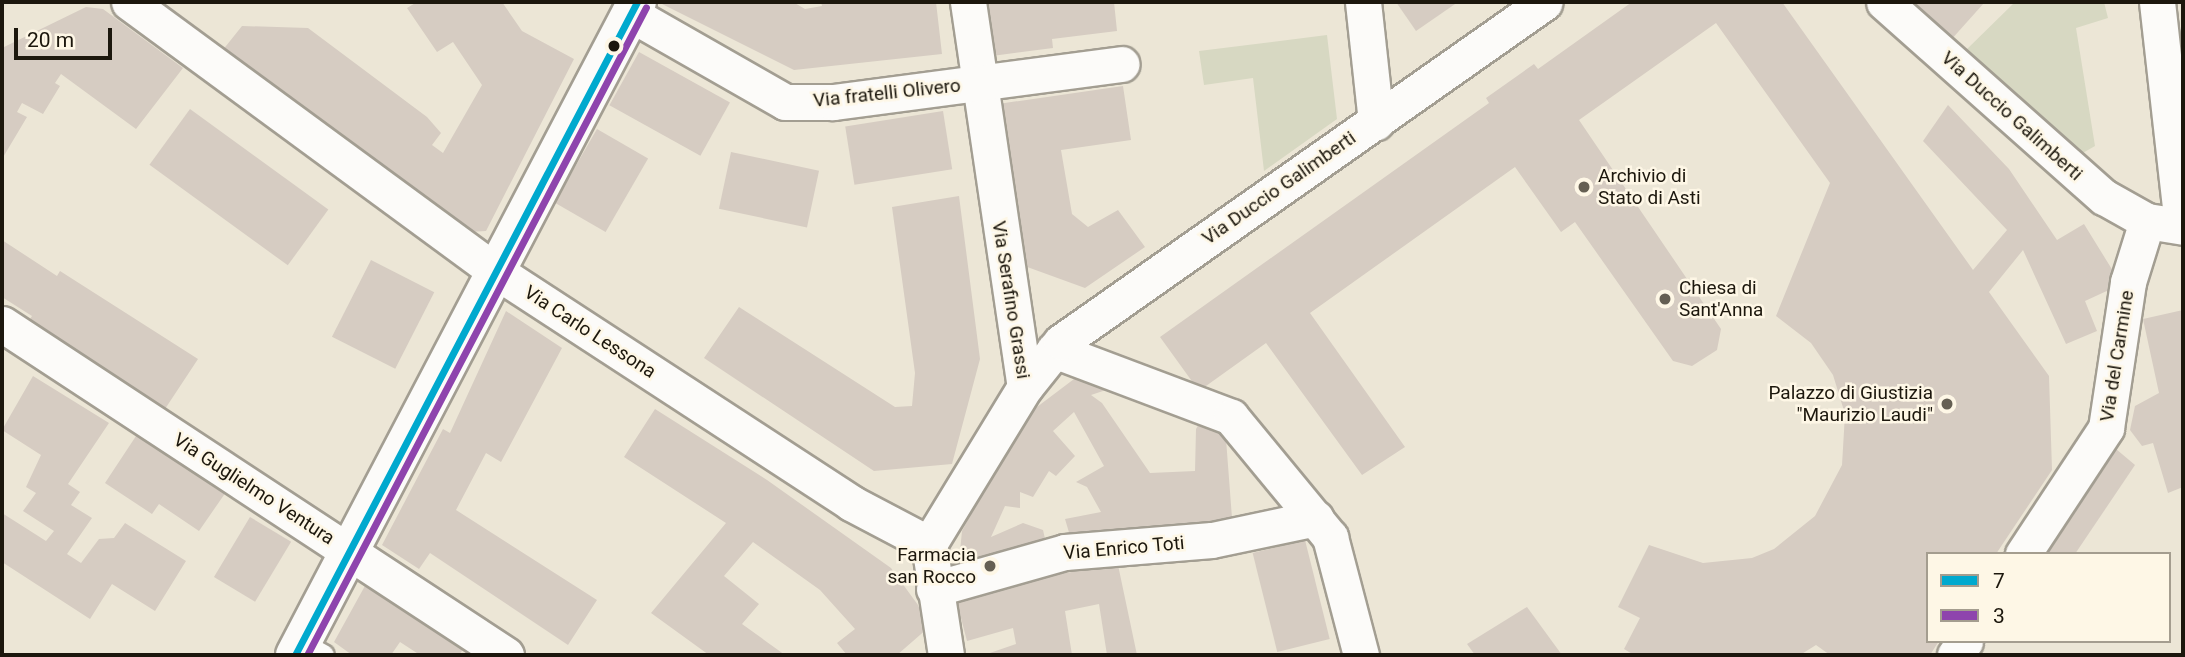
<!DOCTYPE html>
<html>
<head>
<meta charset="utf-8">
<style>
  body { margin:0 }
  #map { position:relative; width:2185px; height:657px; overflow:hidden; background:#ece6d6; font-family:Roboto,sans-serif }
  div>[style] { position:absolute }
  .green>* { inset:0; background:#d7d8c2 }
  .building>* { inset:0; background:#d6ccc2; transform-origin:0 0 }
  .roads { filter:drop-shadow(2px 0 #a39e92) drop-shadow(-2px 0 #a39e92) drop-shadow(0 2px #a39e92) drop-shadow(0 -2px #a39e92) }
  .service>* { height:18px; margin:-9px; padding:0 9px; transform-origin:9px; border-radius:9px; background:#fcfbf9 }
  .minor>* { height:35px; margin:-17.5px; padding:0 17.5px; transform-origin:17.5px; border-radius:17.5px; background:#fcfbf9 }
  .primary>* { height:38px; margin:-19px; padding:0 19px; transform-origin:19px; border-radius:19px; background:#fcfbf9 }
  .bus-1>* { height:7px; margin:-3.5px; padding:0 3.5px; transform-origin:3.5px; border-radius:3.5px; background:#00a9ce }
  .bus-2>* { height:7px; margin:-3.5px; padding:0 3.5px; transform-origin:3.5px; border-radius:3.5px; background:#8e44ad }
  .dots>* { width:19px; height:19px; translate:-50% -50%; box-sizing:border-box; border:4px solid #fef7e6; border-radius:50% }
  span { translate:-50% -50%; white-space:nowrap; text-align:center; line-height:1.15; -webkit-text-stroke:5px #fef7e6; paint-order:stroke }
  .street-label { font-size:19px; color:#1c170d }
  .poi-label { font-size:19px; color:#1c170d }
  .left { translate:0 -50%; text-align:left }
  .right { translate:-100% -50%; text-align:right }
  .frame { position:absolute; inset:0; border:4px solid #1c170d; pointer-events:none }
  .legend { position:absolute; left:1926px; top:552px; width:245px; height:91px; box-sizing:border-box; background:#fef7e6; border:2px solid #a49d8f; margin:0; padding:9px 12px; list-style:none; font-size:21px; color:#1c170d }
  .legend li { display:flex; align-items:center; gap:14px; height:35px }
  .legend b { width:35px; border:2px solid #a49d8f }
  .scale { position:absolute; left:14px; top:28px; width:98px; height:32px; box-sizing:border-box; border:4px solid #1c170d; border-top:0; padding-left:9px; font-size:21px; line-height:24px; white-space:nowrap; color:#1c170d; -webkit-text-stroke:5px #fef7e6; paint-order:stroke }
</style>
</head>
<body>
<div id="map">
  <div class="green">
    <div style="clip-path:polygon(2015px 2px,2104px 2px,2108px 18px,2076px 28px,2095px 146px,2081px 154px,1964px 52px)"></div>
    <div style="clip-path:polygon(1327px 35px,1337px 119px,1264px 171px,1253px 78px,1204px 85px,1199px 51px)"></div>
  </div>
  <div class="building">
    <div style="clip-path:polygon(417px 2px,502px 2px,522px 31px,574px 59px,486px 231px,469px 232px,222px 51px,242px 26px,308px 28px,427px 117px,441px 133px,432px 145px,443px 153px,482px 85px,453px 42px,437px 52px,407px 8px)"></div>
    <div style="clip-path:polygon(658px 2px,793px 2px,805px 9px,822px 6px,821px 2px,936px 2px,942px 54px,794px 70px)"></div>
    <div style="clip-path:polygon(985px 2px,1114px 2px,1117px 31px,1052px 39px,1053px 48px,992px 56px)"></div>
    <div style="clip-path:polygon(1396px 2px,1458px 2px,1416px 31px)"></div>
    <div style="clip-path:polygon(1632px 2px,1782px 2px,1973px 270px,2007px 230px,1923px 141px,1948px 105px,2009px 169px,2057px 240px,2084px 224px,2113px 271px,2111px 289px,2085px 301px,2097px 331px,2066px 344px,2023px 250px,1989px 292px,2049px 376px,2052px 470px,1996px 554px,1928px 554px,1928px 641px,1939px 641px,1930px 655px,1830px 655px,1816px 645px,1800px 655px,1634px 655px,1624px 649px,1640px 618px,1618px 607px,1649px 545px,1703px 563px,1752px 558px,1774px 549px,1815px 516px,1842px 465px,1845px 414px,1833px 375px,1811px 343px,1776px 316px,1830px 183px,1716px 23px,1579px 120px,1721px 329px,1717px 350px,1692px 366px,1673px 361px,1575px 222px,1561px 232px,1515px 167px,1310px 313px,1405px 447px,1362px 475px,1266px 343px,1199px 391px,1160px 337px,1489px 103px,1486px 98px,1534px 64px,1538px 69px)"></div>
    <div style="clip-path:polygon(1919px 2px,1983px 2px,1984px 3px,1950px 41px,1914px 7px)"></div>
    <div style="clip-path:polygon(86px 7px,103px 9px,183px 68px,136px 129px,61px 74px,55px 83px,60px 86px,43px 114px,22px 103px,17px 112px,27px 117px,2px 159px,2px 48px)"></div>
    <div style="left:639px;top:52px;width:104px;height:61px;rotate:29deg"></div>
    <div style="clip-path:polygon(1123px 86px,1131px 140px,1061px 150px,1072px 214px,1088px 227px,1118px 210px,1145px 247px,1085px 288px,1019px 264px,998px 104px)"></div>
    <div style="left:190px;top:109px;width:171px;height:69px;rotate:36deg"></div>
    <div style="left:943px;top:111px;width:59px;height:99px;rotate:81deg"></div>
    <div style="left:597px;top:129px;width:59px;height:85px;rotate:30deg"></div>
    <div style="left:731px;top:152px;width:90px;height:58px;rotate:12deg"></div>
    <div style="clip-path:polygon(959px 196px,980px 359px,952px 464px,874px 471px,704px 358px,739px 307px,895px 407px,912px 406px,915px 373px,892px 207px)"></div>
    <div style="clip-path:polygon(2px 240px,57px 276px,60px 271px,198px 359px,165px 409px,28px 322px,32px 316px,2px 297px)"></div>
    <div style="left:371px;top:260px;width:71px;height:86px;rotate:27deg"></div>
    <div style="clip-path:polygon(2183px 310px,2183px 487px,2168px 493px,2153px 443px,2142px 446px,2130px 430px,2135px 406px,2159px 393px,2143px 319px)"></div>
    <div style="clip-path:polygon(506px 311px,562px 348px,501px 462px,486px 453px,456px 510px,597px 600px,568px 645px,430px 553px,419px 569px,382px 545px,443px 429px,450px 433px)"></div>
    <div style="clip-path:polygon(33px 376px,109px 423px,68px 484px,80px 492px,71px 505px,92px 518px,67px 554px,81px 563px,99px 539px,114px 538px,125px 523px,186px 561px,155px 611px,112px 584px,90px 619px,2px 562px,2px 513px,46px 541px,54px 531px,23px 511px,36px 493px,26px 487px,41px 455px,2px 430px)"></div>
    <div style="clip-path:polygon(1078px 376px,1109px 389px,1091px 395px,1102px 403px,1150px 473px,1195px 471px,1196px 429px,1200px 422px,1218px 429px,1226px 439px,1233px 531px,1073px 546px,1065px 519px,1101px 512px,1087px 487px,1076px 482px,1104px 466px,1074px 412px,1053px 431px,1075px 456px,1056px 476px,1049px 471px,1033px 497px,1020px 492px,1020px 508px,1005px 506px,991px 537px,1023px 523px,1043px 530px,1048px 552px,958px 572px,962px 531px,1011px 439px,1033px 410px)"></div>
    <div style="clip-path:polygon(655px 409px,767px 480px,891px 568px,918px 605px,928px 628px,897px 655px,847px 655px,837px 643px,855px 629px,820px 590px,753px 542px,724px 576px,759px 604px,742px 624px,785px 655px,709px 655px,651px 613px,726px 523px,624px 457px)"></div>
    <div style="clip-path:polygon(138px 433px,226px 492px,199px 531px,159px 504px,152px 514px,105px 483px)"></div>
    <div style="clip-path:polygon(2116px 449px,2135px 465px,2075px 554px,2044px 554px)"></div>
    <div style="left:250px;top:517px;width:48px;height:70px;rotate:31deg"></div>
    <div style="left:1305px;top:540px;width:102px;height:54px;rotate:76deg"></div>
    <div style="clip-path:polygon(1118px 565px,1137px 655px,1107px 655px,1099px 604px,1065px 611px,1072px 655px,984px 655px,1016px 644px,1013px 628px,967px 641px,956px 599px,1019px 580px)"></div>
    <div style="clip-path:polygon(366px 584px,464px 648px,459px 655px,420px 655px,400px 642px,391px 655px,352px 655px,334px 642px)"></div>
    <div style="clip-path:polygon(1527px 607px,1562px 655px,1475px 655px,1467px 644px)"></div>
  </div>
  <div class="roads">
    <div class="service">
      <div style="left:302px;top:642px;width:26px;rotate:29deg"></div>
    </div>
    <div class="minor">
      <div style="left:129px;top:2px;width:453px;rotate:36.3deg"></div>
      <div style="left:494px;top:270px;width:426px;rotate:33.1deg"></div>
      <div style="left:851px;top:503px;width:88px;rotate:27.7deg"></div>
      <div style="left:968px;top:2px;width:389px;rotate:81.6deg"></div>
      <div style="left:1363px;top:2px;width:121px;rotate:83.8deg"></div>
      <div style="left:1884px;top:2px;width:294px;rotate:41.6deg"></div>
      <div style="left:2104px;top:197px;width:49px;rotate:29.2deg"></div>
      <div style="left:2147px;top:221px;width:36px;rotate:9deg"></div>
      <div style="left:2157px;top:2px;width:225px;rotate:83.6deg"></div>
      <div style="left:631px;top:14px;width:177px;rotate:29.7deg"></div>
      <div style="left:785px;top:102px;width:48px"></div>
      <div style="left:833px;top:102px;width:291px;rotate:-7.5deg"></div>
      <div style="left:2px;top:324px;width:603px;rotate:33.29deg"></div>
      <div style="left:1054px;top:350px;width:189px;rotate:20.7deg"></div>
      <div style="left:1231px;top:417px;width:156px;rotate:50.5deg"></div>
      <div style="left:1330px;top:537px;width:122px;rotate:75.3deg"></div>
      <div style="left:2023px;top:554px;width:151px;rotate:-56.6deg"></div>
      <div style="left:2106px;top:428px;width:148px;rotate:-81.4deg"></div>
      <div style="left:2128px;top:282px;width:64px;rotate:-72.7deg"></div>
      <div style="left:934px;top:589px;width:136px;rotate:-15.8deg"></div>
      <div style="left:1065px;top:552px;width:147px;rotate:-4.7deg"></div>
      <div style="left:1212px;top:540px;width:106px;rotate:-11.9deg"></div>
      <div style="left:946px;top:655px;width:112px;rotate:-98.7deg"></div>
      <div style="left:929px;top:544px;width:184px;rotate:-58.6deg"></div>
      <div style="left:1025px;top:387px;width:58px;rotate:-51.3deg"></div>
      <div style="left:1061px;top:342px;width:591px;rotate:-35.09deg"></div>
      <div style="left:1955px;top:655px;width:17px;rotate:-54deg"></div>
    </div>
    <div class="primary">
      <div style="left:295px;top:655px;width:737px;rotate:-62.36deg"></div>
    </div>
  </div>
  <div class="bus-1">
    <div style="left:295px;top:655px;width:737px;rotate:-62.36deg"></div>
  </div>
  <div class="bus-2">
    <div style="left:307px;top:655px;width:731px;rotate:-62.38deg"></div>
  </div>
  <div class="dots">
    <div style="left:614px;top:46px;background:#1c170d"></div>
    <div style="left:1584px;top:187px;background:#655f53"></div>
    <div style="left:1665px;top:299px;background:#655f53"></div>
    <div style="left:1947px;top:404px;background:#655f53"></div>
    <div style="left:990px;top:566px;background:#655f53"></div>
  </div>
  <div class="street-label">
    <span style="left:887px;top:93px;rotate:-6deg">Via fratelli Olivero</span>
    <span style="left:2012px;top:116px;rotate:42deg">Via Duccio Galimberti</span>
    <span style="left:1279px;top:188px;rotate:-35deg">Via Duccio Galimberti</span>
    <span style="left:1011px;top:300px;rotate:81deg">Via Serafino Grassi</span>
    <span style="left:590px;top:332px;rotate:33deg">Via Carlo Lessona</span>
    <span style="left:2117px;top:356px;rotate:-81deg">Via del Carmine</span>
    <span style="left:254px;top:489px;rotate:33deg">Via Guglielmo Ventura</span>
    <span style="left:1124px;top:548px;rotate:-5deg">Via Enrico Toti</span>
  </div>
  <div class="poi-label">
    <span class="left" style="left:1598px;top:187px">Archivio di<br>Stato di Asti</span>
    <span class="left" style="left:1679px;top:299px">Chiesa di<br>Sant'Anna</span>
    <span class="right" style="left:1933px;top:404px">Palazzo di Giustizia<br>"Maurizio Laudi"</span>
    <span class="right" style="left:976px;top:566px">Farmacia<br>san Rocco</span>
  </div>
  <div class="frame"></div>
  <ul class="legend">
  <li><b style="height:9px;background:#00a9ce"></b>7</li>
  <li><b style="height:9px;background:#8e44ad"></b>3</li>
  </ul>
  <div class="scale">20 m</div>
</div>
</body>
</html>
